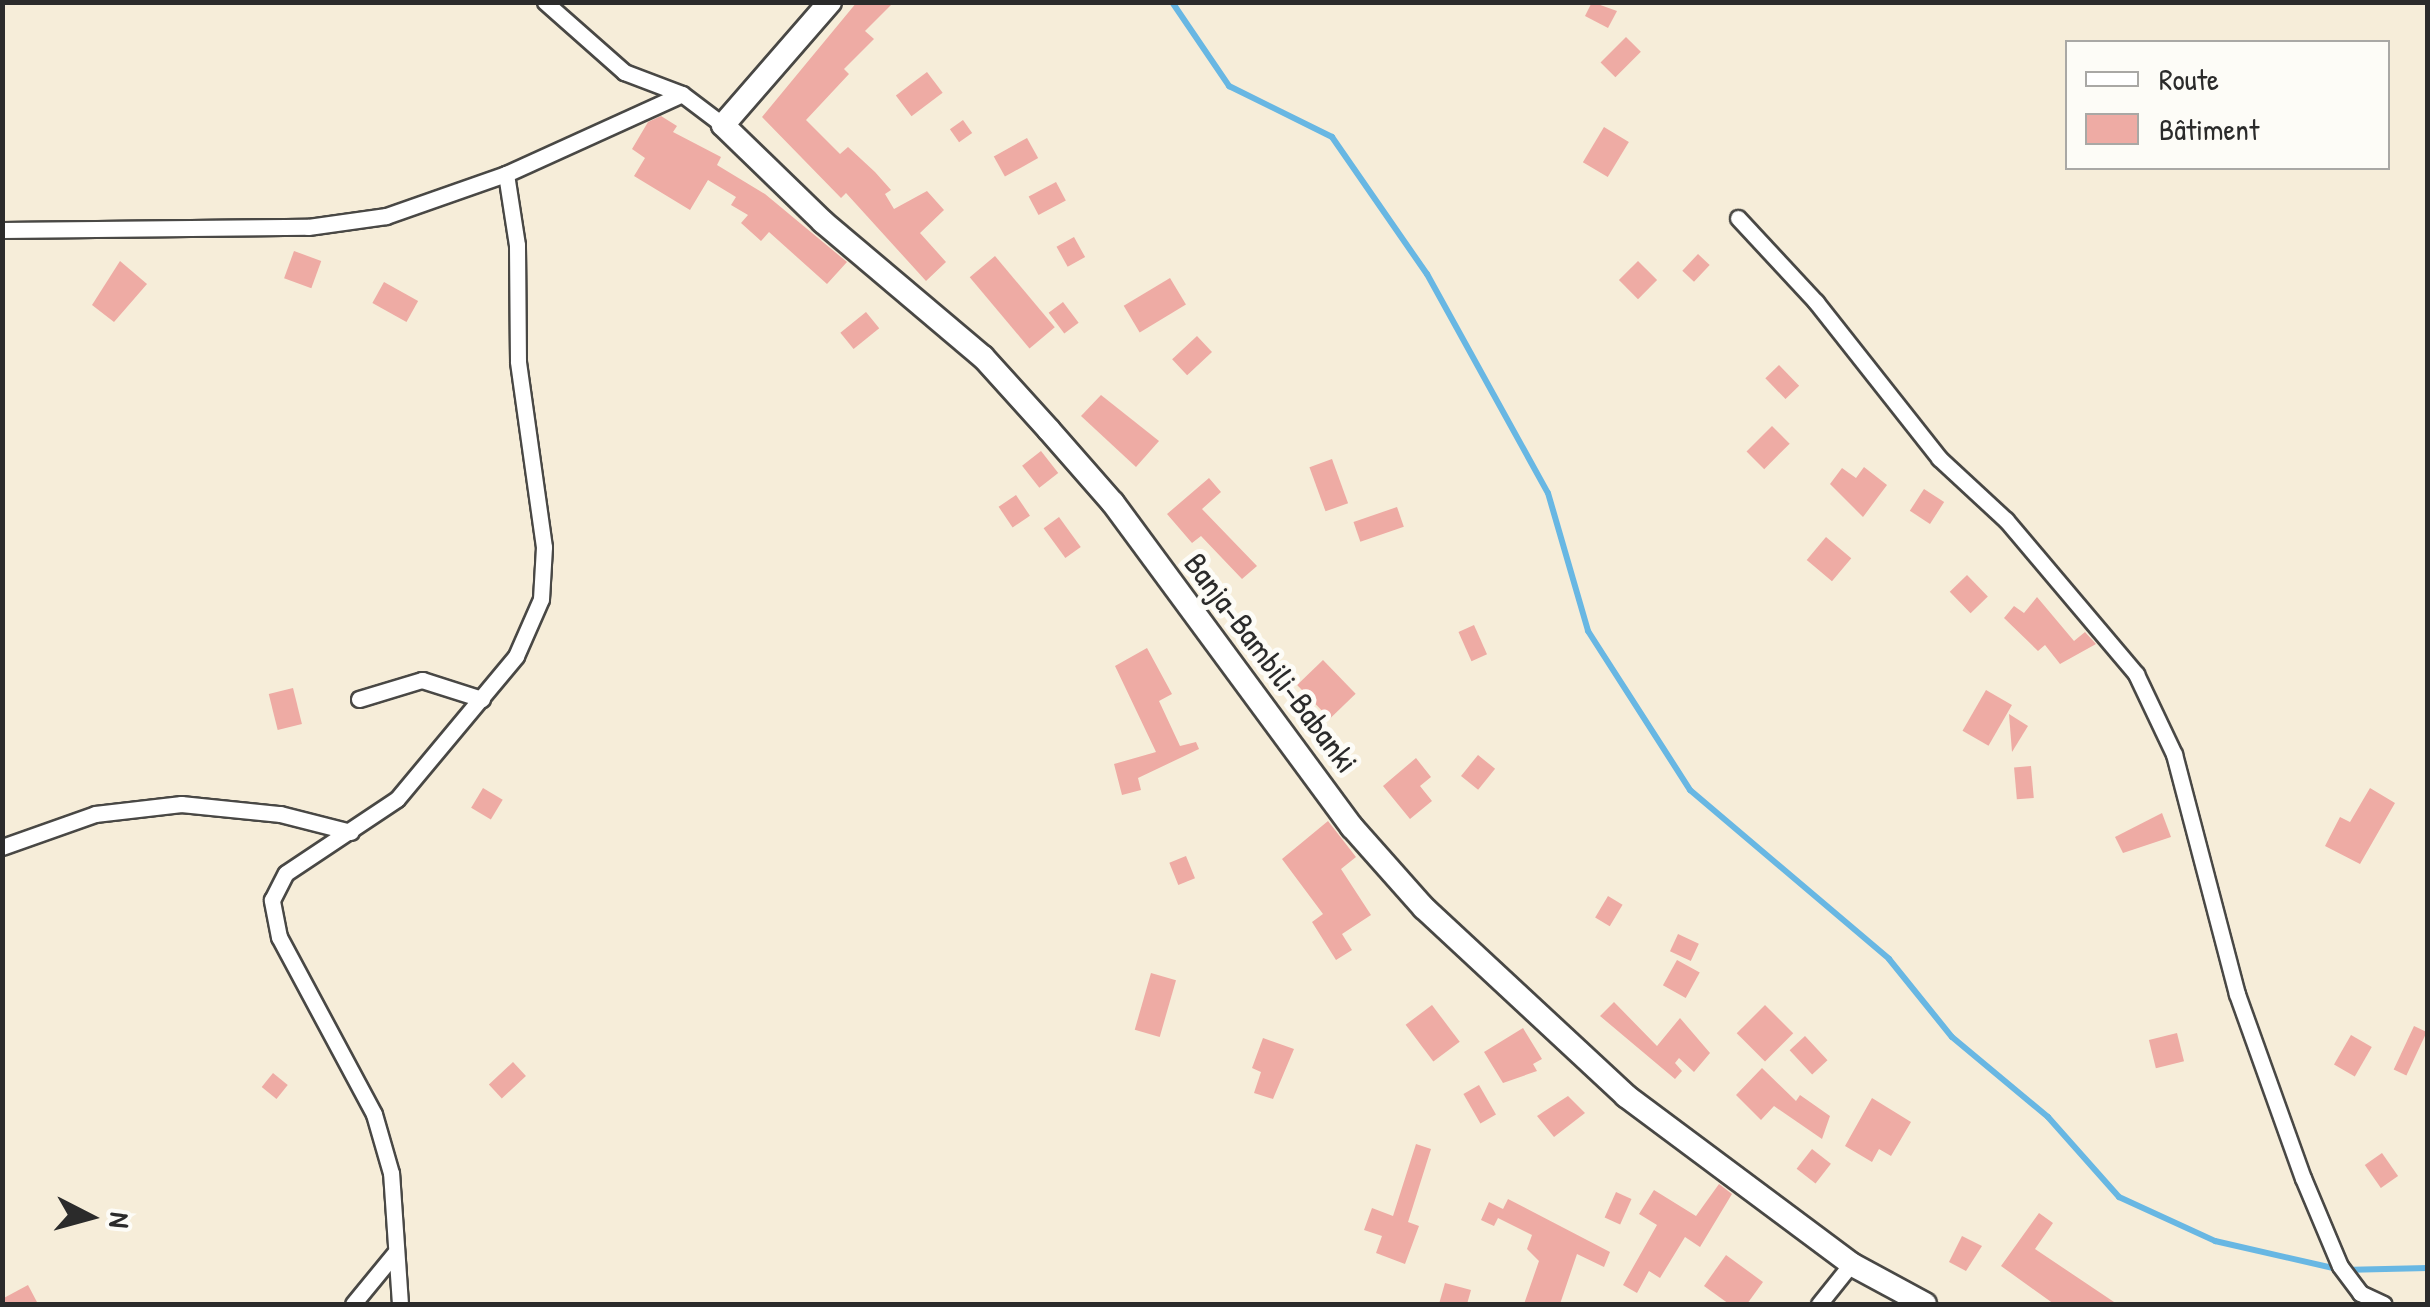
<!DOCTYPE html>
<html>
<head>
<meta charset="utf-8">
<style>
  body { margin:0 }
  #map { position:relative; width:2430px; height:1307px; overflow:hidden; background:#f6edd9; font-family:"Patrick Hand",sans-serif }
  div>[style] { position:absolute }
  .stream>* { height:6px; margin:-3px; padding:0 3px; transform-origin:3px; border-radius:3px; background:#68b7e3 }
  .building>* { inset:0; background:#eeaba4; transform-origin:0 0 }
  .roads { filter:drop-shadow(2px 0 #494845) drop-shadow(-2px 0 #494845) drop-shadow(0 2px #494845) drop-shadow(0 -2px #494845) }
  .street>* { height:15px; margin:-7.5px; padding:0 7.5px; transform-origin:7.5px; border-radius:7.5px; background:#fff }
  .secondary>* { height:22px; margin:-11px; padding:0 11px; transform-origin:11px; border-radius:11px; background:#fff }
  span { translate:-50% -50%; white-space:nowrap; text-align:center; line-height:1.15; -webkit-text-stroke:10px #fdfcf7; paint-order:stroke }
  .street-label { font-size:32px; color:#2b2b2b }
  .frame { position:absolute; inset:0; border:5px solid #2b2b2b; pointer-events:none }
  .legend { position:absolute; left:2065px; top:40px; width:325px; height:130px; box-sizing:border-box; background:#fdfcf7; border:2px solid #a9a8a5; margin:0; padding:12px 18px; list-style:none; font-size:30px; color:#2b2b2b }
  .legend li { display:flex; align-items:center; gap:20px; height:50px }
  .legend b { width:50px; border:2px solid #a9a8a5 }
  .north { position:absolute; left:40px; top:1167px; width:100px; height:100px; -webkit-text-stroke:8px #fdfcf7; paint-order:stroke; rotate:96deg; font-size:28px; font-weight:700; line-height:40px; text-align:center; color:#2b2b2b }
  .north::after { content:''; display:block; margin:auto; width:35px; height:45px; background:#2b2b2b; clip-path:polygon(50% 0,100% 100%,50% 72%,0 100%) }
</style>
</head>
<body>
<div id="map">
  <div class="stream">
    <div style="left:1172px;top:2px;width:102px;rotate:55.8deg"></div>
    <div style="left:1229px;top:86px;width:115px;rotate:26.3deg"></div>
    <div style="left:1332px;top:137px;width:167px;rotate:55.3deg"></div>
    <div style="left:1427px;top:274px;width:250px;rotate:61.1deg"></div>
    <div style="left:1548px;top:493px;width:144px;rotate:73.8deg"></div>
    <div style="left:1588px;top:631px;width:189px;rotate:57.3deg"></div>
    <div style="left:1690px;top:790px;width:261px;rotate:40.3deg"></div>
    <div style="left:1889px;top:959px;width:100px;rotate:51.1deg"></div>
    <div style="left:1952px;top:1037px;width:125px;rotate:39.8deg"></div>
    <div style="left:2048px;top:1117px;width:107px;rotate:48.4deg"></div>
    <div style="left:2119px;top:1197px;width:106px;rotate:24.6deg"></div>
    <div style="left:2215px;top:1241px;width:130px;rotate:12.9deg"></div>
    <div style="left:2342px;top:1270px;width:86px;rotate:-1.3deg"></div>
  </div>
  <div class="building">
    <div style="clip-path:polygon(857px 2px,894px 2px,865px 31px,874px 39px,844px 69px,849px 74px,806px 120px,840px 154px,848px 147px,875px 172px,891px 190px,885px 194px,894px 209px,927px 191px,944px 210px,920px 233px,946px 262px,926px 281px,846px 193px,841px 198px,762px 117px)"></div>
    <div style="clip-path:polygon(1592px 2px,1617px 11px,1608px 28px,1585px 16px)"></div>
    <div style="left:1626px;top:37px;width:21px;height:36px;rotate:45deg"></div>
    <div style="left:927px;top:72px;width:26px;height:39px;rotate:53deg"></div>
    <div style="clip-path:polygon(661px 116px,677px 126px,673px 132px,721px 157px,717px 165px,765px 194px,847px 262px,827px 284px,769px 232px,761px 241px,741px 223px,748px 215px,731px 205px,736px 197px,708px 180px,690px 210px,634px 176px,645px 158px,632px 149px,648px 122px)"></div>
    <div style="left:963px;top:120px;width:16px;height:16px;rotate:55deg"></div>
    <div style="left:1604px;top:127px;width:29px;height:41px;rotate:31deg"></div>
    <div style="left:1027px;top:138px;width:23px;height:38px;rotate:61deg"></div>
    <div style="left:1056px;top:182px;width:21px;height:31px;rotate:62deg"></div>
    <div style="left:1074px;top:237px;width:23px;height:20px;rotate:61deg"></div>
    <div style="left:294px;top:251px;width:29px;height:29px;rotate:20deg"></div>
    <div style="left:1698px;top:254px;width:16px;height:23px;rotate:43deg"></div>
    <div style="left:995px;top:256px;width:93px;height:33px;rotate:50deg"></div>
    <div style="clip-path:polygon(120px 261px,147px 284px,114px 322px,92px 305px)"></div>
    <div style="left:1638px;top:261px;width:27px;height:27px;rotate:45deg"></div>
    <div style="left:1170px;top:278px;width:31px;height:54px;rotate:59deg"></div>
    <div style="left:384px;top:282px;width:39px;height:24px;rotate:29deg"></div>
    <div style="left:1063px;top:302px;width:26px;height:18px;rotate:53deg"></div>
    <div style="left:866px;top:312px;width:21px;height:33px;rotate:51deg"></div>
    <div style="left:1197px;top:336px;width:22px;height:34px;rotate:47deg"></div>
    <div style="left:1779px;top:365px;width:29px;height:19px;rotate:46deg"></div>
    <div style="clip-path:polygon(1101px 395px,1159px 441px,1136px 467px,1081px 416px)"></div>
    <div style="left:1772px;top:426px;width:25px;height:36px;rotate:45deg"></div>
    <div style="left:1041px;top:451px;width:28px;height:24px;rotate:52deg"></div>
    <div style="left:1332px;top:459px;width:47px;height:24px;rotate:70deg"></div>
    <div style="clip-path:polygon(1864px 467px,1887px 485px,1863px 517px,1830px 484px,1842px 468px,1856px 478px)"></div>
    <div style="clip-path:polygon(1209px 478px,1221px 492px,1202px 509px,1257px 566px,1242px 579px,1201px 536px,1192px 543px,1167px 514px)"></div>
    <div style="left:1924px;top:489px;width:24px;height:26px;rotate:33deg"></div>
    <div style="left:1016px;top:495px;width:25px;height:21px;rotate:56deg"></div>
    <div style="left:1397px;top:507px;width:21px;height:46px;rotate:71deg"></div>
    <div style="left:1059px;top:517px;width:37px;height:19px;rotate:54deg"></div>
    <div style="left:1826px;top:537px;width:33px;height:30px;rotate:40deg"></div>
    <div style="left:1967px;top:575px;width:30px;height:24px;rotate:46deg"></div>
    <div style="clip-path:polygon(2037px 597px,2074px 641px,2085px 632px,2096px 644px,2060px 664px,2045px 645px,2038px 651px,2004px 618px,2014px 606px,2024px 613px)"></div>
    <div style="left:1474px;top:625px;width:32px;height:17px;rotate:66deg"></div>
    <div style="clip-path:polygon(1147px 648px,1172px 694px,1159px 701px,1180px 746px,1196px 742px,1199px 749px,1138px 778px,1141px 790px,1122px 795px,1114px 764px,1156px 752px,1115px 666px)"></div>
    <div style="left:1323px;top:660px;width:47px;height:36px;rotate:46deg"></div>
    <div style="left:293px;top:688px;width:37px;height:25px;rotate:76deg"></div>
    <div style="left:1986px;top:690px;width:30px;height:47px;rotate:30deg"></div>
    <div style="clip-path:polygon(2009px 714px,2028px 726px,2012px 752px)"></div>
    <div style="left:1478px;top:755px;width:22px;height:27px;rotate:39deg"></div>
    <div style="clip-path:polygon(1416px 758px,1431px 777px,1420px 786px,1432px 801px,1410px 819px,1383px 786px)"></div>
    <div style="left:2031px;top:766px;width:32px;height:17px;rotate:85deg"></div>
    <div style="left:483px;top:788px;width:23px;height:23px;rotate:31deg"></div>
    <div style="clip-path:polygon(2370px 788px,2395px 803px,2360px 864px,2325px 846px,2340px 817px,2350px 822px)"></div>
    <div style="clip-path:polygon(2162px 813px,2171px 837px,2123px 853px,2115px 837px)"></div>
    <div style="clip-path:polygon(1328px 821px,1356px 857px,1341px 869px,1371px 915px,1342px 934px,1352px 950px,1336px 960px,1312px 922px,1323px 914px,1282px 859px)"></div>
    <div style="left:1186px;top:856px;width:24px;height:18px;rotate:68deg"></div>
    <div style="left:1608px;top:896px;width:17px;height:25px;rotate:31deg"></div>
    <div style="left:1678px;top:934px;width:23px;height:19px;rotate:25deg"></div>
    <div style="left:1677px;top:960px;width:26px;height:29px;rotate:29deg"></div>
    <div style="left:1151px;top:973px;width:26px;height:59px;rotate:16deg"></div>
    <div style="clip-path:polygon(1614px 1002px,1657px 1046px,1680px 1018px,1710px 1053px,1694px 1072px,1679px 1058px,1675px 1063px,1682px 1071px,1675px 1079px,1600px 1016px)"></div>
    <div style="left:1432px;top:1005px;width:46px;height:33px;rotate:53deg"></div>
    <div style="left:1765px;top:1005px;width:40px;height:40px;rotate:45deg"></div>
    <div style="left:2414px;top:1026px;width:14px;height:48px;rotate:25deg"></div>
    <div style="clip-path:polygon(1523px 1028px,1542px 1059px,1533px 1064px,1537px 1071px,1503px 1083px,1484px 1052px)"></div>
    <div style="left:2177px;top:1033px;width:29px;height:29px;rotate:76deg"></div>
    <div style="left:2351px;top:1035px;width:24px;height:34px;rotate:30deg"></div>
    <div style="left:1805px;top:1036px;width:33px;height:21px;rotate:47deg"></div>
    <div style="clip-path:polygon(1263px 1038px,1294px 1049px,1273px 1099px,1254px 1093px,1261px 1072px,1252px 1068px)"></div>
    <div style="left:513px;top:1062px;width:19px;height:33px;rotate:47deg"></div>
    <div style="clip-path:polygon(1762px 1068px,1796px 1101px,1800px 1095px,1830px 1116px,1822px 1139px,1774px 1106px,1761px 1120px,1736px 1095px)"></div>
    <div style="left:273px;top:1073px;width:19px;height:18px;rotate:39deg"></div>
    <div style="left:1479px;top:1085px;width:34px;height:18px;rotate:60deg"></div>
    <div style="clip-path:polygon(1568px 1096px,1585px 1113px,1554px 1137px,1537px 1116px)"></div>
    <div style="clip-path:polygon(1872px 1098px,1911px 1122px,1891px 1156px,1879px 1149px,1872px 1162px,1845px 1146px)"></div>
    <div style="clip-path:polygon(1416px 1144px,1431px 1149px,1408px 1222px,1419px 1226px,1405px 1264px,1376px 1253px,1382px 1236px,1364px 1230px,1372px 1208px,1393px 1216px)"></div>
    <div style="left:1812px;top:1149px;width:24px;height:25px;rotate:38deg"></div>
    <div style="left:2382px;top:1153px;width:28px;height:21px;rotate:55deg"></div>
    <div style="clip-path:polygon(1719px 1184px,1732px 1194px,1700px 1247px,1685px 1237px,1660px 1278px,1649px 1271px,1637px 1293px,1623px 1285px,1657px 1225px,1639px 1214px,1654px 1190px,1696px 1216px)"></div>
    <div style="left:1616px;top:1192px;width:17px;height:28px;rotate:24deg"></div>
    <div style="clip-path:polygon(1508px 1199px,1610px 1252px,1604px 1267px,1577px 1254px,1560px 1304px,1524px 1304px,1539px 1261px,1527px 1249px,1532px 1235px,1498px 1218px,1494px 1226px,1481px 1220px,1489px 1202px,1503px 1209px)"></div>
    <div style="clip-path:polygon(2039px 1213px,2053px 1223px,2035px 1249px,2117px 1304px,2054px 1304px,2001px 1266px)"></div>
    <div style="clip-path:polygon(1962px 1236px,1982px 1246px,1966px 1271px,1949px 1262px)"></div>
    <div style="clip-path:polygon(1726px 1255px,1763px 1282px,1747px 1304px,1729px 1304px,1704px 1286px)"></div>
    <div style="clip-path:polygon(1445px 1283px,1471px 1290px,1467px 1304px,1439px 1304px)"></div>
    <div style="clip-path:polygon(28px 1285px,38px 1304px,2px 1304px,2px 1299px)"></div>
  </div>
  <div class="roads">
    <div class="street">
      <div style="left:545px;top:2px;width:106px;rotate:41.5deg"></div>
      <div style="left:624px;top:72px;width:62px;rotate:20.8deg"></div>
      <div style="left:682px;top:94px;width:51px;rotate:37.1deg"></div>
      <div style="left:1738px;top:218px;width:115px;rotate:47.1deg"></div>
      <div style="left:1816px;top:302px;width:199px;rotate:51.7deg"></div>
      <div style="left:1939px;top:458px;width:91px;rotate:42.8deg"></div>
      <div style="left:2006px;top:520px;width:202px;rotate:49.8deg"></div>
      <div style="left:2136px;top:674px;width:89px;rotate:64.6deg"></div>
      <div style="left:2174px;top:754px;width:248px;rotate:75.3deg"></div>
      <div style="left:2237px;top:994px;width:195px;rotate:70.3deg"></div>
      <div style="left:2303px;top:1178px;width:95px;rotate:67.2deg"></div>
      <div style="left:2340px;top:1266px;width:34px;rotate:53deg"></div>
      <div style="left:2360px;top:1293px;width:26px;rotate:25deg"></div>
      <div style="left:2px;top:230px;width:306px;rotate:-0.6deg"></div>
      <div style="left:308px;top:227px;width:79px;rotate:-8deg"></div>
      <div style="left:386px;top:216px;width:127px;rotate:-19.3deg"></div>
      <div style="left:506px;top:174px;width:193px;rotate:-24.4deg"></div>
      <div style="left:359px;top:699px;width:66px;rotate:-16.8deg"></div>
      <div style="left:422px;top:680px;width:63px;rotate:17.6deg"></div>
      <div style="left:2px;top:847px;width:99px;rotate:-19.5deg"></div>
      <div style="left:95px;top:814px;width:87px;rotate:-6.6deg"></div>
      <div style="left:181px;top:804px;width:100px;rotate:5.8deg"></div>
      <div style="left:280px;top:814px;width:73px;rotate:14.2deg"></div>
      <div style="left:353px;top:1304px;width:65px;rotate:-50.6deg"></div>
      <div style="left:400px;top:1304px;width:131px;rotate:-93.9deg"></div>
      <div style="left:391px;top:1173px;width:61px;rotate:-106.1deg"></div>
      <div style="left:374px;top:1114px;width:201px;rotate:-118.2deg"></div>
      <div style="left:279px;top:937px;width:38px;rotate:-101deg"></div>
      <div style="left:272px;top:900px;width:30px;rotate:-63deg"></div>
      <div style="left:286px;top:873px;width:133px;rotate:-33.7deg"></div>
      <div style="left:397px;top:799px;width:186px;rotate:-50.2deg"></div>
      <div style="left:516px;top:656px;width:62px;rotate:-66.3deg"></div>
      <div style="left:541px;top:599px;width:52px;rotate:-86.7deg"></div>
      <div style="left:544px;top:547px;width:188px;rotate:-98deg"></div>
      <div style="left:518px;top:361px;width:116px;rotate:-90.5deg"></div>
      <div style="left:517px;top:245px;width:72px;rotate:-98.8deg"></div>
      <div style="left:1819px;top:1304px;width:51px;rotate:-51.3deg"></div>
    </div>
    <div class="secondary">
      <div style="left:830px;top:2px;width:163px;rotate:131deg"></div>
      <div style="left:723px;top:125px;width:139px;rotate:44.1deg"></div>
      <div style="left:823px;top:222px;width:209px;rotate:40.2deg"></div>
      <div style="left:983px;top:357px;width:98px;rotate:47.9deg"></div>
      <div style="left:1049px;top:430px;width:97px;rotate:48.8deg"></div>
      <div style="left:1113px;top:503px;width:403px;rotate:53.6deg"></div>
      <div style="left:1352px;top:827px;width:108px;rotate:48.4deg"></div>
      <div style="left:1424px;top:908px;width:276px;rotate:42.9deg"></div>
      <div style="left:1626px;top:1096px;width:281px;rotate:36.7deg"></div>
      <div style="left:1851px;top:1264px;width:84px;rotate:28.4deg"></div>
    </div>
  </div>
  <div class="street-label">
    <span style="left:1271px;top:663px;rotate:53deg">Banja-Bambili-Babanki</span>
  </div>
  <div class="frame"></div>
  <ul class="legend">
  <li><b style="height:12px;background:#fff"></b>Route</li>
  <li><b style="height:28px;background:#eeaba4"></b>Bâtiment</li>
  </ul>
  <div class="north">N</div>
</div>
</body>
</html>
